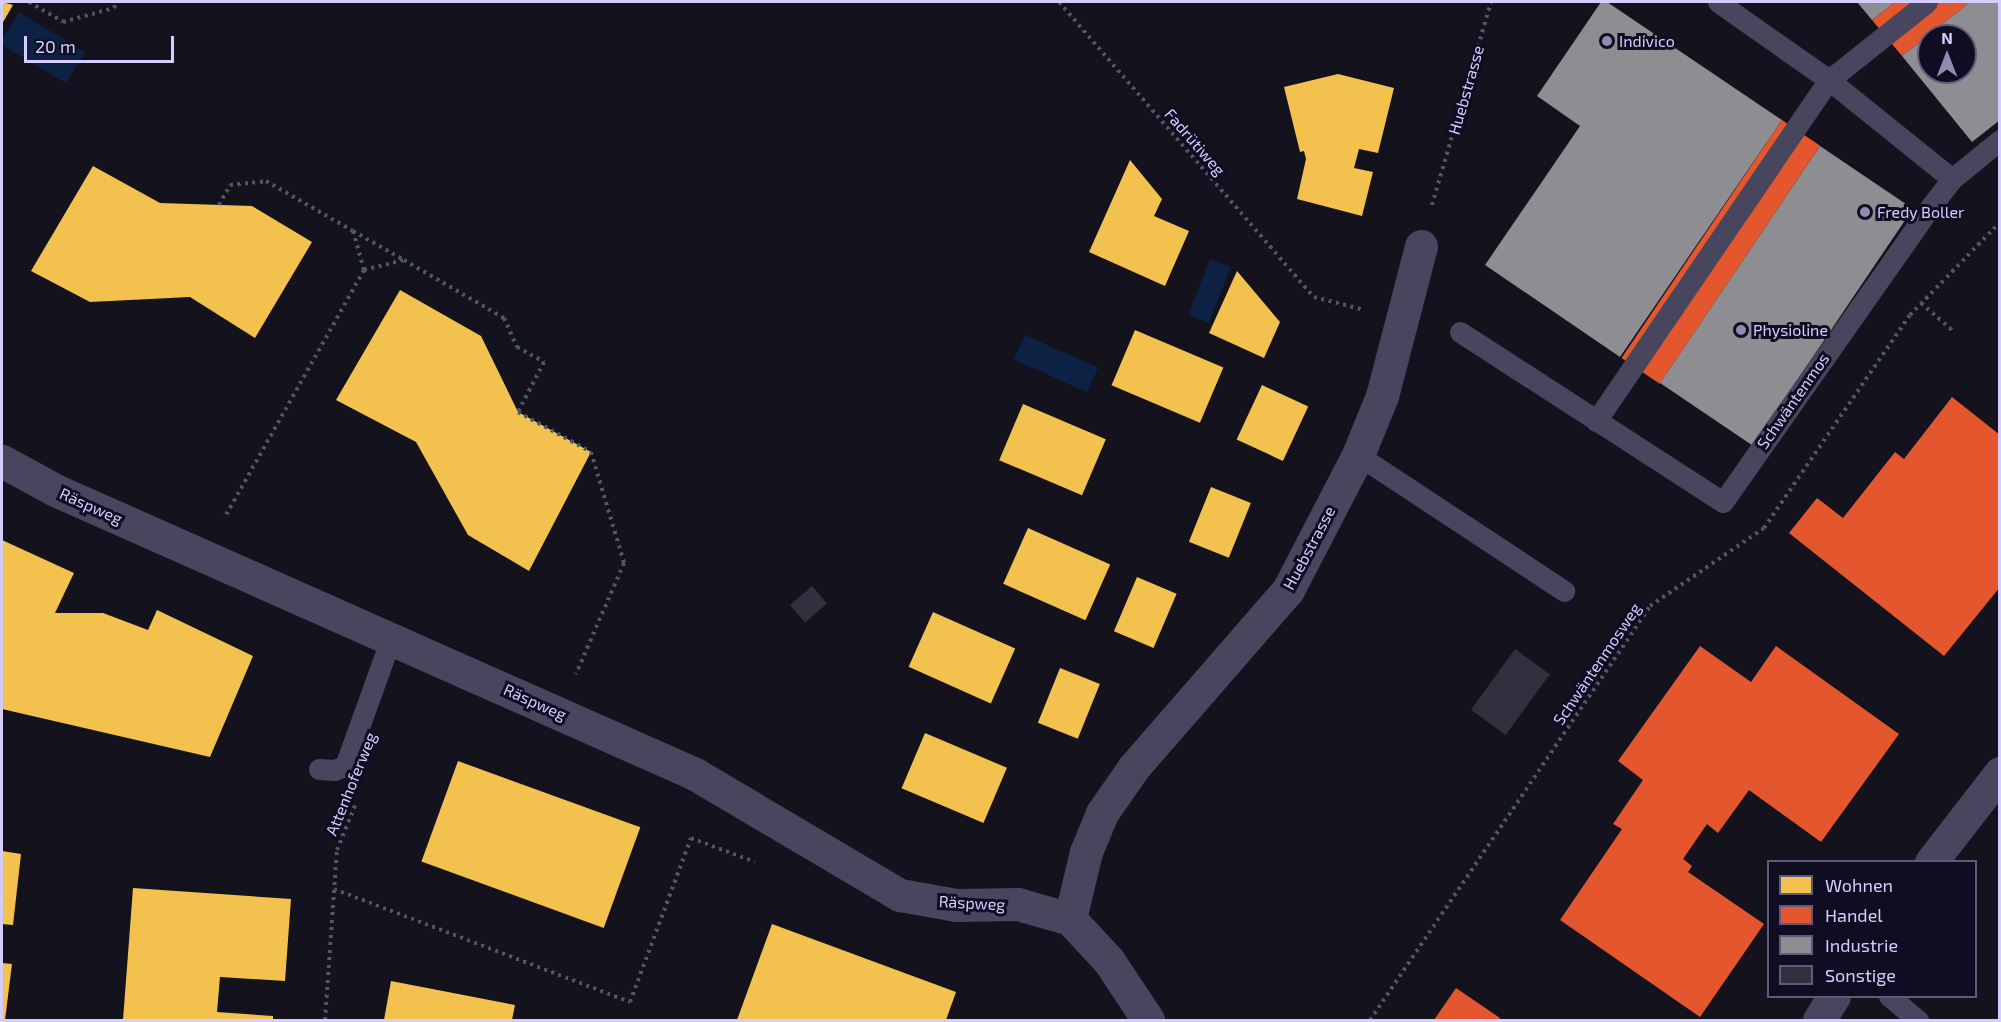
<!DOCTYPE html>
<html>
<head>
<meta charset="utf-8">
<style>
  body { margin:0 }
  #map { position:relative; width:2001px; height:1022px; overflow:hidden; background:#14121d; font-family:"Exo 2",sans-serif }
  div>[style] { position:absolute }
  .water>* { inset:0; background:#0c2143; transform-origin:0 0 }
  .homes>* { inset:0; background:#f2c14e; transform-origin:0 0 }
  .shops>* { inset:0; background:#e4572e; transform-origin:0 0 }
  .industry>* { inset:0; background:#8d8d92; transform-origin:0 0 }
  .building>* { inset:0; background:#32303f; transform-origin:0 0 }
  .path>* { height:4px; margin-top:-2px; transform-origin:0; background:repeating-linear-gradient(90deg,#4a5967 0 3px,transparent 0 7.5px) }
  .lane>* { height:21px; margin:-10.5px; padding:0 10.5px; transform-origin:10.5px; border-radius:10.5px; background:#47465e }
  .street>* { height:33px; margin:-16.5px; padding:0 16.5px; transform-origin:16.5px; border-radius:16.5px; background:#47465e }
  .dots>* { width:16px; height:16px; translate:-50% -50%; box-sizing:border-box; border:3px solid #100d22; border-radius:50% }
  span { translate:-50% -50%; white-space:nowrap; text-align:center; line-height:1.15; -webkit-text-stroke:6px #100d22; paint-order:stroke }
  .poi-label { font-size:16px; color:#d3ceff }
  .left { translate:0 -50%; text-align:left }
  .street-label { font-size:16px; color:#d3ceff }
  .frame { position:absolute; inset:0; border:3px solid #d3ceff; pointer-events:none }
  .legend { position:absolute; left:1767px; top:860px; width:210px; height:138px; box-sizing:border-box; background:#100d22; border:2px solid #5e5a7a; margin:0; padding:8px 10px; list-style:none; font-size:18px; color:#d3ceff }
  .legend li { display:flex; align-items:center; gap:12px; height:30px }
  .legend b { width:30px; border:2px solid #5e5a7a }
  .north { position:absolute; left:1917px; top:24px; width:60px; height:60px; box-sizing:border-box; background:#100d22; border:2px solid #5e5a7a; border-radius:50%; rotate:0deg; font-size:16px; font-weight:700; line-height:24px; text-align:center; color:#d3ceff }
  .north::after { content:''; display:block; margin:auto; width:21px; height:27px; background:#908cb0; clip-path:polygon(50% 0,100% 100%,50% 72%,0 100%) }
  .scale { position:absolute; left:24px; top:36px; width:150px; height:27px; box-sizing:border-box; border:3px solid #d3ceff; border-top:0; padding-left:8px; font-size:18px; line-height:21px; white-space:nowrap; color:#d3ceff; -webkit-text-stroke:4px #100d22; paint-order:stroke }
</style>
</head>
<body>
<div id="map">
  <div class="water">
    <div style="left:19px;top:12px;width:77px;height:37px;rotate:31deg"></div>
    <div style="left:1210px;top:259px;width:22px;height:60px;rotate:21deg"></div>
    <div style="left:1025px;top:335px;width:80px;height:27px;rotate:24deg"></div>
  </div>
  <div class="homes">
    <div style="clip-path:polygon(2px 2px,13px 5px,2px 24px)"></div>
    <div style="clip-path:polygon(1338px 74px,1394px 88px,1378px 153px,1359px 149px,1354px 168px,1373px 172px,1362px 216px,1297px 199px,1306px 159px,1304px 151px,1300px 152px,1284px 87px)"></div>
    <div style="clip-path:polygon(1130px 160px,1162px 199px,1154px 216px,1189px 231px,1165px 286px,1089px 252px)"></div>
    <div style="clip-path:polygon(93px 166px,160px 203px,252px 206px,312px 242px,255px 338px,190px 297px,90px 302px,31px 271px)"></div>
    <div style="clip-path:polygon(1237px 271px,1280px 322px,1264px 358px,1209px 333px)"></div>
    <div style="clip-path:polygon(400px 290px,481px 336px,518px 412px,591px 452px,529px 571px,468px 535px,416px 442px,336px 400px)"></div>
    <div style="left:1135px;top:330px;width:96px;height:60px;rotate:23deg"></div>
    <div style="left:1262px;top:385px;width:51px;height:60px;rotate:25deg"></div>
    <div style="left:1023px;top:404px;width:90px;height:61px;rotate:23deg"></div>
    <div style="left:1211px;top:487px;width:43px;height:59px;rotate:22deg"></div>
    <div style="left:1028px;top:528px;width:90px;height:61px;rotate:24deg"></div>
    <div style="clip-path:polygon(2px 540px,74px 573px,55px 613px,103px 613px,148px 630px,157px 610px,253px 656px,210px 757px,2px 709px)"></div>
    <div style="left:1137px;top:577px;width:43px;height:59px;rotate:23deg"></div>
    <div style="left:933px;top:612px;width:90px;height:60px;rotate:24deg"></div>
    <div style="left:1060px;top:668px;width:43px;height:59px;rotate:22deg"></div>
    <div style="left:925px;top:733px;width:89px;height:60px;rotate:23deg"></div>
    <div style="left:458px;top:761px;width:194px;height:107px;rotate:20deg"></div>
    <div style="clip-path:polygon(2px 851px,21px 854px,13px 925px,2px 924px)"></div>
    <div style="clip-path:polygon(133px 888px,291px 899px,285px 981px,220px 977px,217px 1012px,273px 1016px,273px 1020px,123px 1020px)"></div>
    <div style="clip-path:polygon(772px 924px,956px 992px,946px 1020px,737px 1020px)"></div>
    <div style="clip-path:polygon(2px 963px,12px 964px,5px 1020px,2px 1020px)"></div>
    <div style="clip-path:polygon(391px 981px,515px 1005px,512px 1020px,384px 1020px)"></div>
  </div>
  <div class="shops">
    <div style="clip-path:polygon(1895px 2px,1970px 2px,1902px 56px,1872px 20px)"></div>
    <div style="left:1782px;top:120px;width:46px;height:287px;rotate:34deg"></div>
    <div style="clip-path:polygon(1952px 397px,2000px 435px,2000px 587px,1944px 656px,1789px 533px,1817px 498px,1843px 518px,1895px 452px,1904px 459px)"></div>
    <div style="clip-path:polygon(1700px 646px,1751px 682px,1776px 646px,1899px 734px,1821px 842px,1749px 790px,1718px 833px,1707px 824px,1683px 859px,1692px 866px,1688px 872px,1764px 924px,1700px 1017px,1560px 920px,1622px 829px,1613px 824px,1643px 780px,1618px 761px)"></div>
    <div style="clip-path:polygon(1456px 988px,1500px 1018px,1498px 1020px,1434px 1020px)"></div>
  </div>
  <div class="industry">
    <div style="clip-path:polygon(1601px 2px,1607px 2px,1782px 120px,1620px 357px,1485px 265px,1580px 126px,1537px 96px)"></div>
    <div style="clip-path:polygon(1857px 2px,1895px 2px,1872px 20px)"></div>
    <div style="clip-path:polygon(evenodd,1970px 2px,2000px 2px,2000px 120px,1972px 142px,1902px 56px,1970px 2px,1929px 36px,1965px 36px,1965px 72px,1929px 72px,1929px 36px)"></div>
    <div style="left:1820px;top:146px;width:112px;height:286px;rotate:34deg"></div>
  </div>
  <div class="building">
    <div style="left:812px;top:586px;width:23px;height:29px;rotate:49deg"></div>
    <div style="left:1515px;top:649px;width:43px;height:75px;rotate:36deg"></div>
  </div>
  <div class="path">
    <div style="left:29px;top:2px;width:39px;rotate:30deg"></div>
    <div style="left:63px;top:22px;width:53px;rotate:-15.4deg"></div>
    <div style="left:114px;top:8px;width:7px;rotate:-63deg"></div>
    <div style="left:1059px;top:2px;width:390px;rotate:49.2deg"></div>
    <div style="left:1314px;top:297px;width:49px;rotate:14.3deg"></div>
    <div style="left:219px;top:205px;width:23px;rotate:-61deg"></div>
    <div style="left:230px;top:185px;width:36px;rotate:-6deg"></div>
    <div style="left:266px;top:181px;width:100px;rotate:29.9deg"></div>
    <div style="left:353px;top:231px;width:41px;rotate:74.2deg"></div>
    <div style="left:364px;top:270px;width:285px;rotate:119.4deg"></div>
    <div style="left:1432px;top:205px;width:211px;rotate:-73.8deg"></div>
    <div style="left:353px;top:231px;width:59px;rotate:29.6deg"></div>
    <div style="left:364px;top:270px;width:41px;rotate:-14deg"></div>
    <div style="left:404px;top:260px;width:116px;rotate:30.1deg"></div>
    <div style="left:504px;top:318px;width:32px;rotate:66deg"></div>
    <div style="left:517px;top:347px;width:31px;rotate:29deg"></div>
    <div style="left:544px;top:362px;width:56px;rotate:117.5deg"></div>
    <div style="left:518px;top:412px;width:83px;rotate:28.7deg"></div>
    <div style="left:591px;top:452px;width:116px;rotate:73.4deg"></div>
    <div style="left:624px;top:563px;width:121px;rotate:113.4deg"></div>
    <div style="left:1921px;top:303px;width:43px;rotate:41.2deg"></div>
    <div style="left:334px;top:889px;width:317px;rotate:20.9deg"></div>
    <div style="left:630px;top:1002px;width:175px;rotate:-69.6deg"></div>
    <div style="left:691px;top:838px;width:68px;rotate:20.6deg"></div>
    <div style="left:325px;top:1020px;width:170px;rotate:-86deg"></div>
    <div style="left:337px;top:850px;width:51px;rotate:-68deg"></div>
    <div style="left:1370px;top:1020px;width:500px;rotate:-55.9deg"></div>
    <div style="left:1650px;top:606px;width:138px;rotate:-34.4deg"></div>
    <div style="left:1764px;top:528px;width:258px;rotate:-55.6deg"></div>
    <div style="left:1910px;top:315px;width:129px;rotate:-45.9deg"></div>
  </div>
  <div class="lane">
    <div style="left:1718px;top:2px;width:136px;rotate:35.1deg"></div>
    <div style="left:1829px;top:80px;width:158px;rotate:38.8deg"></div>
    <div style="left:1460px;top:332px;width:313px;rotate:32.9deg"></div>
    <div style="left:1723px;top:502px;width:362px;rotate:-54.9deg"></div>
    <div style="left:1931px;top:206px;width:34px;rotate:-52deg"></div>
    <div style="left:1952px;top:179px;width:62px;rotate:-39.1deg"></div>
    <div style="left:1596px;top:421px;width:413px;rotate:-55.7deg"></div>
    <div style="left:1829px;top:80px;width:125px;rotate:-38.5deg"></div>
    <div style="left:1358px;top:455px;width:247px;rotate:33.4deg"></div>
    <div style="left:319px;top:769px;width:15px;rotate:4deg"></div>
    <div style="left:334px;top:770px;width:12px;rotate:-20deg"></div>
    <div style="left:345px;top:766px;width:136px;rotate:-70.2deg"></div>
    <div style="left:1889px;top:996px;width:38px;rotate:40deg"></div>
  </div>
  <div class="street">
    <div style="left:2px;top:461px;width:60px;rotate:28.7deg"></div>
    <div style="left:55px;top:490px;width:700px;rotate:23.93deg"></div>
    <div style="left:695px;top:774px;width:238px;rotate:30.6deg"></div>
    <div style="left:900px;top:895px;width:57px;rotate:10.1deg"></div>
    <div style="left:956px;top:905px;width:62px;rotate:-0.9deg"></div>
    <div style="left:1018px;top:904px;width:54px;rotate:16.1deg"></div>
    <div style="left:1931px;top:862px;width:113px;rotate:-52.2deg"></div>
    <div style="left:1070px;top:919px;width:69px;rotate:-76.6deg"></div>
    <div style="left:1086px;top:852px;width:42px;rotate:-67.7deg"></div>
    <div style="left:1102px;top:813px;width:56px;rotate:-55.2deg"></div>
    <div style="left:1134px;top:767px;width:235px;rotate:-49deg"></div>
    <div style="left:1288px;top:590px;width:152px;rotate:-62.6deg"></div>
    <div style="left:1358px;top:455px;width:64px;rotate:-67.9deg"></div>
    <div style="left:1382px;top:396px;width:155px;rotate:-75.4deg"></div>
    <div style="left:1070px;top:919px;width:57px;rotate:47.1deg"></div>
    <div style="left:1109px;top:961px;width:71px;rotate:56.5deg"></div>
    <div style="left:1819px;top:1020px;width:28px;rotate:-58deg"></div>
  </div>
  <div class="dots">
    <div style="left:1607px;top:41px;background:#908cb0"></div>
    <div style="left:1865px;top:212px;background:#908cb0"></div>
    <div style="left:1741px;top:330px;background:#908cb0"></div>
  </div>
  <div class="poi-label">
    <span class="left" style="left:1619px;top:41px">Indivico</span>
    <span class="left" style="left:1877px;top:212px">Fredy Boller</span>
    <span class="left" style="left:1753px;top:330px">Physioline</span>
  </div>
  <div class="street-label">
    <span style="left:1466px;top:90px;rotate:-74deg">Huebstrasse</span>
    <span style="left:1195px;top:142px;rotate:49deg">Fadrütiweg</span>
    <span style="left:1793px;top:401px;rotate:-55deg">Schwäntenmos</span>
    <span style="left:91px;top:506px;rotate:24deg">Räspweg</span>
    <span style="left:1309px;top:548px;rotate:-62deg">Huebstrasse</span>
    <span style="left:1597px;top:664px;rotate:-56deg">Schwäntenmosweg</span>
    <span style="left:535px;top:702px;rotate:24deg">Räspweg</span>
    <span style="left:351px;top:784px;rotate:-68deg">Attenhoferweg</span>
    <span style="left:972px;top:903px;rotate:3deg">Räspweg</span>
  </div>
  <div class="frame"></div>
  <ul class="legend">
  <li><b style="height:16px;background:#f2c14e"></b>Wohnen</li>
  <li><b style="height:16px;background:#e4572e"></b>Handel</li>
  <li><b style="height:16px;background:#8d8d92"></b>Industrie</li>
  <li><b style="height:16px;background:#32303f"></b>Sonstige</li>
  </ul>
  <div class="north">N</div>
  <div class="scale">20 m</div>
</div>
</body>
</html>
